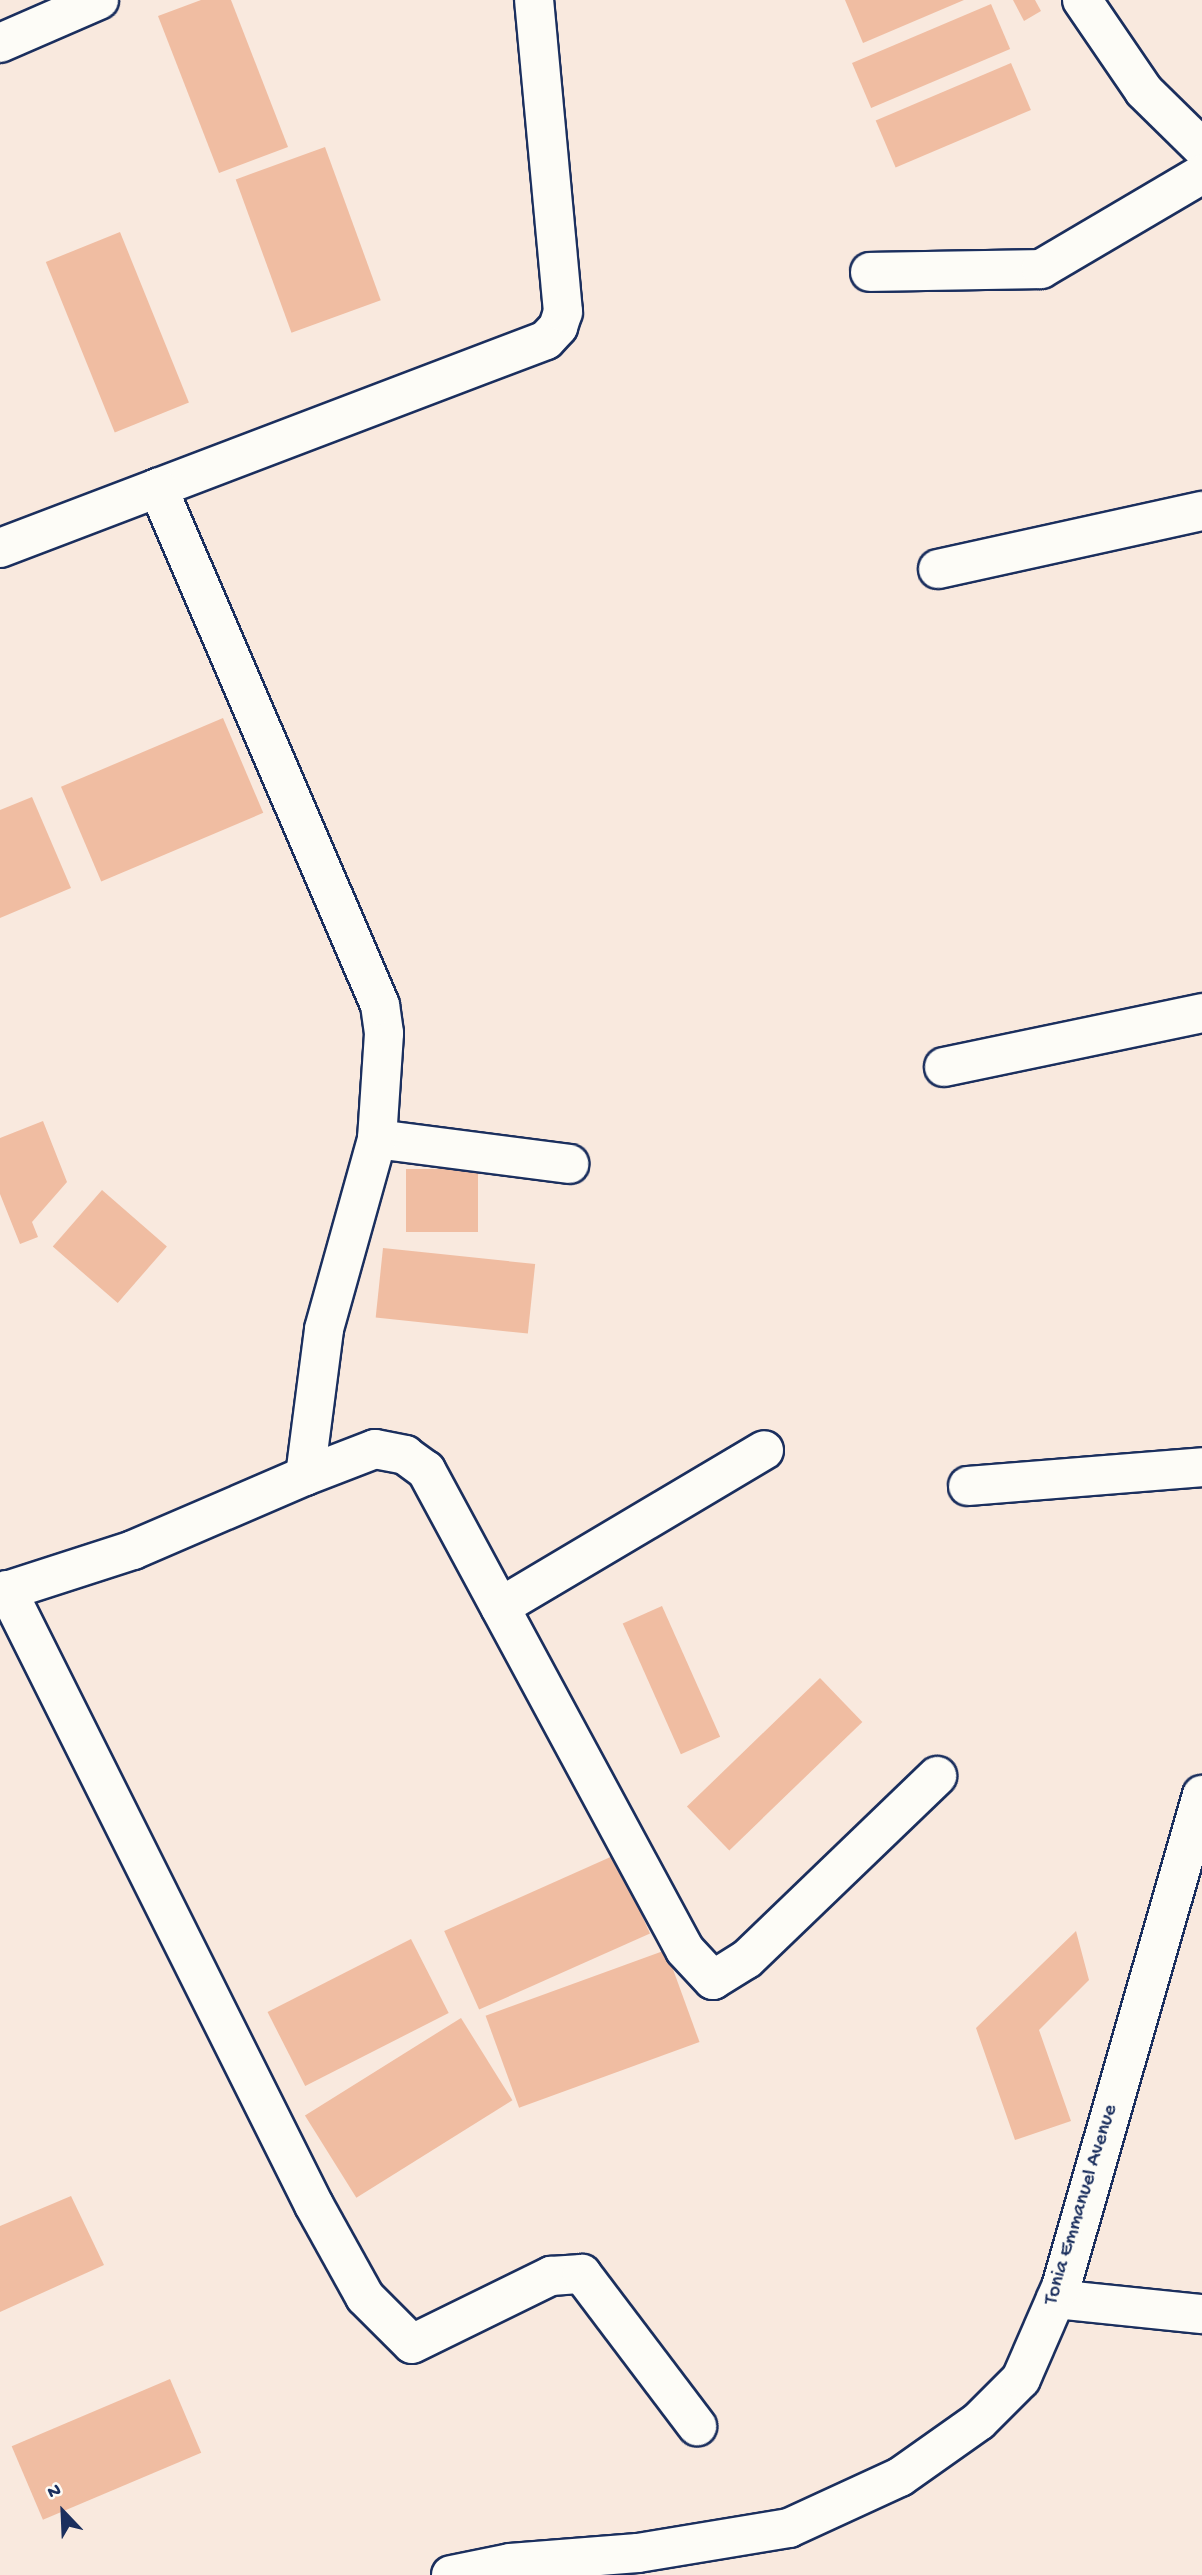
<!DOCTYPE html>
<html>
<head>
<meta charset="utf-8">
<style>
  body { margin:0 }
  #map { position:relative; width:1202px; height:2575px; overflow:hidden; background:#f9e9de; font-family:"Gochi Hand",sans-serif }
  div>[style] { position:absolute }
  .building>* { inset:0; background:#f0bda2; transform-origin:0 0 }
  .roads { filter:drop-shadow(2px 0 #1b2f5e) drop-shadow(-2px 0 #1b2f5e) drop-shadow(0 2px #1b2f5e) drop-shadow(0 -2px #1b2f5e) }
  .minor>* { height:38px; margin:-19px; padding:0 19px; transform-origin:19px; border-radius:19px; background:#fdfcf7 }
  span { translate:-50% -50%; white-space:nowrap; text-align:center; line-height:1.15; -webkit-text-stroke:6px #fdfcf7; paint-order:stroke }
  .street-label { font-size:21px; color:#1b2f5e }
  .north { position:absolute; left:28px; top:2477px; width:70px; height:70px; -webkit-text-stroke:5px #fdfcf7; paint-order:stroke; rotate:337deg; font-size:19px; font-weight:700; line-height:28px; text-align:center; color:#1b2f5e }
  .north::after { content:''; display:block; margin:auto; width:24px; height:32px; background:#1b2f5e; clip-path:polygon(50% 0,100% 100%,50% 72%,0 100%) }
</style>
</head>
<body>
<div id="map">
  <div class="building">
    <div style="clip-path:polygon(201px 0,231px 0,288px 147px,219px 173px,158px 16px)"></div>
    <div style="clip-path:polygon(845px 0,964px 0,863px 43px)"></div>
    <div style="clip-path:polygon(1013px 0,1035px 0,1041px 11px,1024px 21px)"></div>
    <div style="left:991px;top:4px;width:49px;height:151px;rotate:67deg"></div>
    <div style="left:1011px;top:63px;width:51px;height:147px;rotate:67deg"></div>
    <div style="left:325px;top:147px;width:163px;height:95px;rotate:70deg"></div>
    <div style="left:120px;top:232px;width:184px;height:80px;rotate:68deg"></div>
    <div style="left:223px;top:718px;width:103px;height:176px;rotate:67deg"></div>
    <div style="clip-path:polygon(32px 797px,71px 888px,0 918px,0 810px)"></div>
    <div style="clip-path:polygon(43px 1121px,67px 1182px,32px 1222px,38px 1237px,20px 1244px,0 1194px,0 1138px)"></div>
    <div style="left:406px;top:1169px;width:72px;height:63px"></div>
    <div style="left:102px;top:1190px;width:86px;height:75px;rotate:41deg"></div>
    <div style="left:383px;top:1248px;width:153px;height:70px;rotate:6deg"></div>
    <div style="left:662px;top:1606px;width:143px;height:43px;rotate:66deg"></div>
    <div style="left:820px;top:1678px;width:61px;height:185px;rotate:46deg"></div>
    <div style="left:615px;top:1855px;width:86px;height:187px;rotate:66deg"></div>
    <div style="clip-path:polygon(1076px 1931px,1089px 1980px,1039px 2030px,1071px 2121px,1015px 2140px,976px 2028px)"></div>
    <div style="left:411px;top:1939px;width:83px;height:161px;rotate:63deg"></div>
    <div style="left:666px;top:1950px;width:98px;height:192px;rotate:70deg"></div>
    <div style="left:461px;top:2018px;width:97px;height:184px;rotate:58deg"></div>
    <div style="clip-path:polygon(71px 2196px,104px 2265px,0 2312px,0 2226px)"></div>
    <div style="left:170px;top:2379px;width:80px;height:172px;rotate:67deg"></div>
  </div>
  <div class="roads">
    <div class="minor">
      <div style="left:1082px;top:0;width:110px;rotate:55.7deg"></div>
      <div style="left:1144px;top:91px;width:81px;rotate:44.5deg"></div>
      <div style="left:0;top:43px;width:108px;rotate:-23.5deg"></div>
      <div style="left:870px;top:272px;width:171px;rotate:-1deg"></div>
      <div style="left:1041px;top:269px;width:187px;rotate:-30.5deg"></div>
      <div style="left:0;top:548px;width:584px;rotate:-20.85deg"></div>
      <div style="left:546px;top:340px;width:18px;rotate:-47deg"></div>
      <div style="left:558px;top:327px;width:16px;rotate:-72deg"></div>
      <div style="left:563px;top:312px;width:313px;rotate:-95.3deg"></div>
      <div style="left:938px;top:569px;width:270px;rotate:-12.4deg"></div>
      <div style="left:944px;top:1067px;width:264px;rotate:-11.8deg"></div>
      <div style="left:377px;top:1139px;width:194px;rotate:7.4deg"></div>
      <div style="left:305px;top:1476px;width:75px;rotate:-21.1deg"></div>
      <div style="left:375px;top:1449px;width:31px;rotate:11deg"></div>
      <div style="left:405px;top:1455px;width:26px;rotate:36deg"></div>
      <div style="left:426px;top:1470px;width:545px;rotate:61.65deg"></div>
      <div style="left:685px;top:1950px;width:41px;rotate:47deg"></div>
      <div style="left:713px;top:1980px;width:40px;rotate:-32deg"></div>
      <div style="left:747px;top:1959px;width:264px;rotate:-43.9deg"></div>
      <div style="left:968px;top:1486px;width:235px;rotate:-4.6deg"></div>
      <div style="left:7px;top:1590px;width:687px;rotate:63.47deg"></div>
      <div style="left:314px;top:2205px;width:105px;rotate:61deg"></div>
      <div style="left:365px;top:2297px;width:66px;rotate:45deg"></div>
      <div style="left:412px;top:2344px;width:155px;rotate:-26.1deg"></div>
      <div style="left:551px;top:2276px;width:31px;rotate:-4deg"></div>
      <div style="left:582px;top:2274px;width:191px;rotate:52.9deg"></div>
      <div style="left:0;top:1593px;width:140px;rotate:-17.9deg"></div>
      <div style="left:133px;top:1550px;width:187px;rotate:-23.3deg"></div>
      <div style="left:305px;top:1476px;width:148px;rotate:-82.6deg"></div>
      <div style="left:324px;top:1329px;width:197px;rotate:-74.4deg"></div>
      <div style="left:377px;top:1139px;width:106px;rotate:-86.2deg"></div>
      <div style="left:384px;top:1033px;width:28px;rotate:-98deg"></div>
      <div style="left:380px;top:1005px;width:563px;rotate:-113.24deg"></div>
      <div style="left:500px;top:1607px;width:307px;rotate:-30.7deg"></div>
      <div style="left:1056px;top:2299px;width:147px;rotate:5.9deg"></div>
      <div style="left:451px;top:2575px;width:60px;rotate:-11.5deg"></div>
      <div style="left:510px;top:2563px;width:128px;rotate:-4.5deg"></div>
      <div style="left:638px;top:2553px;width:153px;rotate:-9.4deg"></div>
      <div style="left:789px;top:2528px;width:122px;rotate:-24.7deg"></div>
      <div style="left:900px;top:2477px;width:97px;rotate:-35.3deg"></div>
      <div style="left:979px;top:2421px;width:59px;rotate:-45deg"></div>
      <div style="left:1021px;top:2379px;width:100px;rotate:-66.5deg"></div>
      <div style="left:1061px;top:2287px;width:512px;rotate:-74.01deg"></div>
    </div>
  </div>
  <div class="street-label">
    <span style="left:1082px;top:2205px;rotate:-73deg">Tonia Emmanuel Avenue</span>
  </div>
  <div class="north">N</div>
</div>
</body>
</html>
